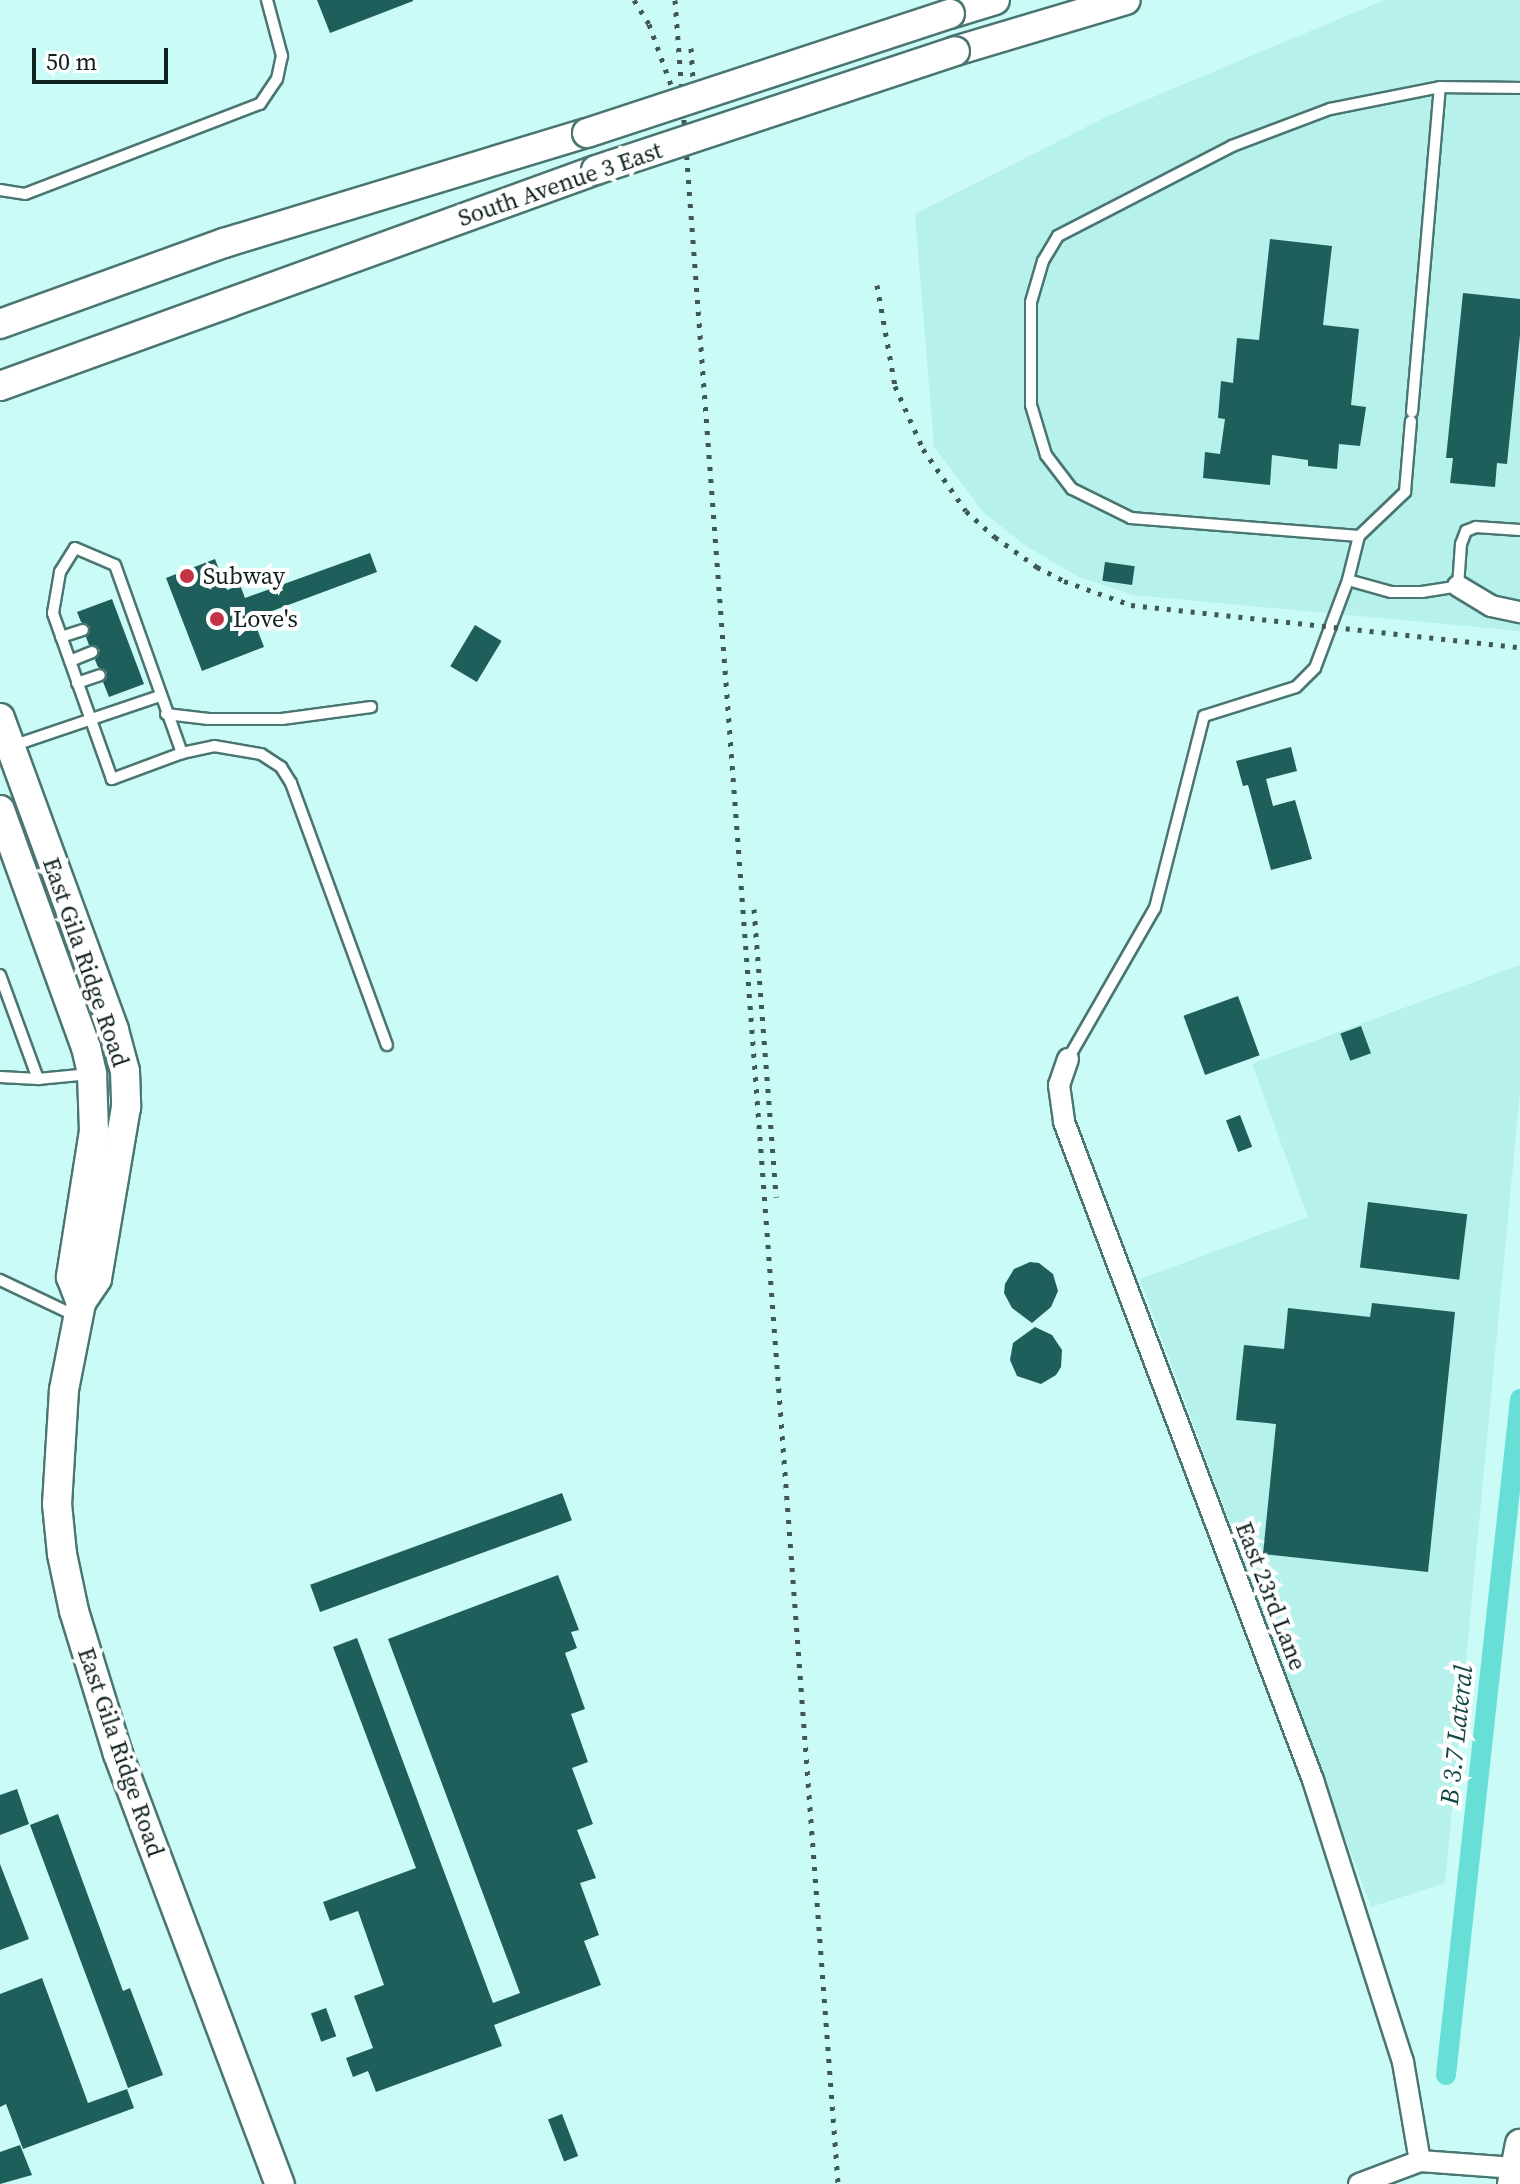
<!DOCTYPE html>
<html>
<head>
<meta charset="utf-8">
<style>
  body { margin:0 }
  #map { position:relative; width:1520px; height:2184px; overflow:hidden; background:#cbfbf6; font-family:"Source Serif 4",serif }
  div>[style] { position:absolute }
  .built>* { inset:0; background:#b7f1ec }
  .canal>* { height:20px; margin:-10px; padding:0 10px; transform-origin:10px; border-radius:10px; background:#67dfd7 }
  .building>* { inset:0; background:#1e5f5b; transform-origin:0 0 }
  .roads { filter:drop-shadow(2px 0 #4a7672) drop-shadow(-2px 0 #4a7672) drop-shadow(0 2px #4a7672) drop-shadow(0 -2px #4a7672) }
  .lane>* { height:10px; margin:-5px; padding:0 5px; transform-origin:5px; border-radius:5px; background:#fff }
  .street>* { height:20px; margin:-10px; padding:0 10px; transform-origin:10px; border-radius:10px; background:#fff }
  .secondary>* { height:28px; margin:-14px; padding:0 14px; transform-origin:14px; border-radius:14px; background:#fff }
  .rail>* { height:5px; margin-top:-2.5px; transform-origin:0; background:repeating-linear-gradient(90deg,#3e5855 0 4px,transparent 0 12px) }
  .bridges { filter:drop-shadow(2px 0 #4a7672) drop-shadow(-2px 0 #4a7672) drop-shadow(0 2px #4a7672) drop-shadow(0 -2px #4a7672) }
  .secondary-bridge>* { height:28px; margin:-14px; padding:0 14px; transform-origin:14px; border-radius:14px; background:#fff }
  .dots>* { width:22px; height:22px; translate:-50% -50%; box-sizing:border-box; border:4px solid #fff; border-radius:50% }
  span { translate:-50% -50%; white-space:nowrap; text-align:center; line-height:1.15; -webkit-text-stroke:8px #fff; paint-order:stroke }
  .street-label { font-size:24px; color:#0e211f }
  .poi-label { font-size:24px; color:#0e211f }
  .left { translate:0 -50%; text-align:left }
  .water-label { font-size:26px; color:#114744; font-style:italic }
  .scale { position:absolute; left:32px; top:48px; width:136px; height:36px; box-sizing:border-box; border:4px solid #0e211f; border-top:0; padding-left:10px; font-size:24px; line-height:28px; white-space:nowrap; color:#0e211f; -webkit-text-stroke:6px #fff; paint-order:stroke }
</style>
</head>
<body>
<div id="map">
  <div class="built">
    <div style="clip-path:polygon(1384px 0,1520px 0,1520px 631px,1133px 595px,1079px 577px,1026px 546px,984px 513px,934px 447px,915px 214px,1108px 116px)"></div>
    <div style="clip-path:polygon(1520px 965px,1520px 1091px,1445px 1883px,1371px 1907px,1140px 1279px,1308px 1217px,1252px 1064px)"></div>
  </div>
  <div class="canal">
    <div style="left:1446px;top:2075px;width:680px;rotate:-83.75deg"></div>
  </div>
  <div class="building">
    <div style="clip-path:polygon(317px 0,413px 0,413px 1px,330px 33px)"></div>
    <div style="clip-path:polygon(1270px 239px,1332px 246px,1323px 325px,1359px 329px,1351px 405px,1366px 407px,1360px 446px,1339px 444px,1337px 469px,1308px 466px,1308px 460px,1272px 455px,1270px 485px,1203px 478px,1205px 452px,1220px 454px,1225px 419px,1218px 418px,1221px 381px,1233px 383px,1237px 338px,1259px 340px)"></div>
    <div style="clip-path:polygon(1463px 293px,1520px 299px,1520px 335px,1507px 464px,1497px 463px,1495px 487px,1450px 483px,1453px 458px,1446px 458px)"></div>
    <div style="clip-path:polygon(370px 553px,377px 572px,253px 618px,264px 647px,202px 671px,166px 578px,215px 559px,227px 590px,240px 585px,245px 598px)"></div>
    <div style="left:1105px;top:562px;width:30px;height:19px;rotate:8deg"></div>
    <div style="clip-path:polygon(112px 599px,144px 684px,109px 697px,103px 682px,107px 672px,98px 667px,95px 660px,100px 650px,89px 645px,86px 637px,90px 627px,81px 622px,77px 612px)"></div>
    <div style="left:475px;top:625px;width:31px;height:48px;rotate:31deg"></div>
    <div style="clip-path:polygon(1291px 747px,1297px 771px,1266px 779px,1273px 806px,1295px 800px,1312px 859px,1271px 870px,1248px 785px,1243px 786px,1236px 761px)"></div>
    <div style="left:1238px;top:996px;width:63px;height:58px;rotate:70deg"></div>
    <div style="left:1361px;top:1026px;width:29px;height:22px;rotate:70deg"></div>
    <div style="left:1240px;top:1115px;width:34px;height:15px;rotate:69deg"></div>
    <div style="left:1368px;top:1202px;width:100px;height:66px;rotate:7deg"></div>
    <div style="clip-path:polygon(1030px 1262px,1039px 1263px,1053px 1274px,1058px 1291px,1051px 1307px,1032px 1323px,1012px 1308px,1004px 1293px,1005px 1284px,1014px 1269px)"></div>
    <div style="clip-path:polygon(1372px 1303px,1455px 1312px,1428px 1572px,1263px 1554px,1276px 1424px,1236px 1420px,1244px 1345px,1284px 1349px,1288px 1308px,1370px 1317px)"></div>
    <div style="clip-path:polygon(1035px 1327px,1052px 1335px,1062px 1350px,1061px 1367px,1056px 1375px,1041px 1384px,1017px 1376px,1010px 1360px,1013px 1343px)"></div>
    <div style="left:562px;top:1493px;width:29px;height:268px;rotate:70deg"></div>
    <div style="clip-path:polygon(558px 1575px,579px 1630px,571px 1632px,577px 1648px,565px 1653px,585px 1709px,571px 1714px,588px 1762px,572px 1768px,593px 1824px,577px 1830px,596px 1878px,580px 1883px,599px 1935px,584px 1941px,601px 1985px,494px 2025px,502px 2046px,376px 2092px,368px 2071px,353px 2077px,346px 2058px,373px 2048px,354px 1996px,384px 1985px,358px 1911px,330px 1921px,323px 1902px,416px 1868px,333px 1647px,357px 1638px,493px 2003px,520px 1993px,388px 1639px)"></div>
    <div style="clip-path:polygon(17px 1789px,29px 1824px,0 1835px,0 1795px)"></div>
    <div style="clip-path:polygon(58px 1814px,123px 1991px,130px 1988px,163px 2075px,128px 2088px,30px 1825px)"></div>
    <div style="clip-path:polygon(0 1864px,29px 1939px,0 1950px)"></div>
    <div style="clip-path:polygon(42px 1978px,88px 2103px,127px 2089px,134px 2108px,23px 2149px,6px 2104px,0 2107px,0 1994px)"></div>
    <div style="left:326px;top:2008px;width:30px;height:16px;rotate:70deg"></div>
    <div style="left:562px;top:2114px;width:45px;height:15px;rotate:69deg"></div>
    <div style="clip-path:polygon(20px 2145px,32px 2175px,0 2184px,0 2152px)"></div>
  </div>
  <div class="roads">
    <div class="lane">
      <div style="left:0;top:190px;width:25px;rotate:9deg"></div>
      <div style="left:25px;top:194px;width:252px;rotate:-21deg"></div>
      <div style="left:260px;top:104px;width:30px;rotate:-56deg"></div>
      <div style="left:277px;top:79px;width:24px;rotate:-78deg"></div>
      <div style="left:282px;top:56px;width:58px;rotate:-105deg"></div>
      <div style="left:1412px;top:412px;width:326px;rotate:-85.1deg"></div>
      <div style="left:1440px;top:87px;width:80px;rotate:0.7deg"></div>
      <div style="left:1359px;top:536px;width:229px;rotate:-175.5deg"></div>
      <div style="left:1131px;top:518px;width:66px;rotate:-153.8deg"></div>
      <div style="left:1072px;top:489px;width:43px;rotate:-127.4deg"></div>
      <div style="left:1046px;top:455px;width:52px;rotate:-106.7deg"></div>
      <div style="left:1031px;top:405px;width:103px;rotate:-90deg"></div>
      <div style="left:1031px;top:302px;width:43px;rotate:-73.7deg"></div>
      <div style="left:1043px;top:261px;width:29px;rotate:-59deg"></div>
      <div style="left:1058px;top:236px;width:196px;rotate:-27.3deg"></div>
      <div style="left:1232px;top:146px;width:105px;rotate:-20.7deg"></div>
      <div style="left:1330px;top:109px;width:112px;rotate:-11.3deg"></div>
      <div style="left:75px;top:548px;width:43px;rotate:23deg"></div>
      <div style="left:115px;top:565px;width:200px;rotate:70.4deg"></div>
      <div style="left:182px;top:753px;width:75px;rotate:159.6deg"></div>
      <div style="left:112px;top:779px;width:176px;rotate:-109.6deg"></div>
      <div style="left:53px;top:613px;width:42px;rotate:-80.3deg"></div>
      <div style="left:60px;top:572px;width:28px;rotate:-58deg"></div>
      <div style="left:1348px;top:580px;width:45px;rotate:-76deg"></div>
      <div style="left:1359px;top:536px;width:64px;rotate:-43.7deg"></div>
      <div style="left:1405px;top:492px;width:71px;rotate:-85.2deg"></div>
      <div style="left:61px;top:637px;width:23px;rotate:-18deg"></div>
      <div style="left:70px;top:661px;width:24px;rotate:-22deg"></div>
      <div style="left:77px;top:683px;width:24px;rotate:-19deg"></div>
      <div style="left:166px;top:714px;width:43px;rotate:6.6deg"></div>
      <div style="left:209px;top:719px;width:73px"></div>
      <div style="left:282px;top:719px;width:90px;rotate:-7.7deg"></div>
      <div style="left:12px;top:746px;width:156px;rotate:-18.7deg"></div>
      <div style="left:182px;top:753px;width:33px;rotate:-12deg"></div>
      <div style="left:214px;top:746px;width:48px;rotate:9.7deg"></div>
      <div style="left:261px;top:754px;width:24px;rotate:33deg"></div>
      <div style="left:281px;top:767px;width:19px;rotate:58deg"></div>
      <div style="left:291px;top:783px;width:279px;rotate:69.9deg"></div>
      <div style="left:0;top:975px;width:111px;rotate:69.9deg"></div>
      <div style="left:38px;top:1079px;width:52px;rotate:-5.5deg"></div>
      <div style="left:1068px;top:1059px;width:174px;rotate:-60.1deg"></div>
      <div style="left:1155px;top:908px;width:198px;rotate:-75.7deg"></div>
      <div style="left:1204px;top:716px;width:96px;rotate:-17.5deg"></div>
      <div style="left:1296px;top:687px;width:27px;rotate:-45deg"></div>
      <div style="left:1315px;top:668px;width:94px;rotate:-69.4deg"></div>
      <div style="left:1348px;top:580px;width:45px;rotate:15.6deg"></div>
      <div style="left:1391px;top:592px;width:31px"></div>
      <div style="left:1422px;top:592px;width:36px;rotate:-9deg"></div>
      <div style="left:1458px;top:586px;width:42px;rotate:-85.9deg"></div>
      <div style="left:1461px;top:544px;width:14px;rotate:-69deg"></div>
      <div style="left:1466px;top:531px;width:11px;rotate:-22deg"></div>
      <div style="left:1476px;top:527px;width:44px;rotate:3.9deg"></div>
      <div style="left:0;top:1077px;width:38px;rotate:3deg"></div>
      <div style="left:0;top:1280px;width:86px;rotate:25.4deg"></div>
    </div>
    <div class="street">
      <div style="left:1458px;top:586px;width:39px;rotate:31deg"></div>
      <div style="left:1491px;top:606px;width:30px;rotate:12deg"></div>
      <div style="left:1068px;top:1059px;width:28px;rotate:109deg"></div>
      <div style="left:1059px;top:1085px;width:37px;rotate:82deg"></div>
      <div style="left:1064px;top:1122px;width:704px;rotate:69.27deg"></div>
      <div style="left:1313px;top:1780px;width:296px;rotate:72.3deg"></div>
      <div style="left:1403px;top:2062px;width:100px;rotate:80.3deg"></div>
      <div style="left:1359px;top:2184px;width:65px;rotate:-20.7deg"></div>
      <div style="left:1420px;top:2161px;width:95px;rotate:4.2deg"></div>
    </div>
    <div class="secondary">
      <div style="left:950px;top:14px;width:47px;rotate:-17.3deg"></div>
      <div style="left:955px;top:51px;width:178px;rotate:-16.6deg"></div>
      <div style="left:0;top:324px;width:238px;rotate:-19.9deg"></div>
      <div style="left:224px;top:243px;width:379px;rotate:-16.9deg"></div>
      <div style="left:0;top:386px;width:634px;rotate:-19.92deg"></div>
      <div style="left:0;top:718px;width:332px;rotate:69.9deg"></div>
      <div style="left:114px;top:1030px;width:42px;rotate:75deg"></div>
      <div style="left:125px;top:1071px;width:36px;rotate:88deg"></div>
      <div style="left:126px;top:1107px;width:174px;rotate:99.6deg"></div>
      <div style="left:97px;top:1279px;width:29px;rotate:124deg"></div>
      <div style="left:81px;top:1303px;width:89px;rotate:101.1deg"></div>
      <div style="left:64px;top:1390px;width:114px;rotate:93.5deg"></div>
      <div style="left:57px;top:1504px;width:50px;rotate:84.3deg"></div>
      <div style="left:62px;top:1554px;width:58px;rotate:78.1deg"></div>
      <div style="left:74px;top:1611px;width:150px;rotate:72.9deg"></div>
      <div style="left:118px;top:1754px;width:460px;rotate:69.4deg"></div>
      <div style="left:0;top:810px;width:252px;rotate:70.1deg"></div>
      <div style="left:86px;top:1047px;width:28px;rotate:77deg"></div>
      <div style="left:92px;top:1074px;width:57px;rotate:88deg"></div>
      <div style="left:94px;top:1131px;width:148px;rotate:99deg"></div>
      <div style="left:71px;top:1277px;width:28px;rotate:69deg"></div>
      <div style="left:1512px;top:2184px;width:41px;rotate:-78.7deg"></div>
    </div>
  </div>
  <div class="rail">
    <div style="left:634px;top:0;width:28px;rotate:58deg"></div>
    <div style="left:649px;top:24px;width:73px;rotate:70.1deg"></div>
    <div style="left:675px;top:0;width:2190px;rotate:85.73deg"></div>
    <div style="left:691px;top:48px;width:64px;rotate:86.4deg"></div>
    <div style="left:877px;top:285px;width:103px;rotate:79.9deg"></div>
    <div style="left:895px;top:386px;width:69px;rotate:66deg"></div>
    <div style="left:923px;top:449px;width:75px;rotate:55.3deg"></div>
    <div style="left:966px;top:511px;width:39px;rotate:42deg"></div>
    <div style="left:995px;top:537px;width:52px;rotate:35.5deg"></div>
    <div style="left:1037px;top:567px;width:30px;rotate:27deg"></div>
    <div style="left:1064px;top:581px;width:71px;rotate:19.7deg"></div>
    <div style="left:1131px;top:605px;width:391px;rotate:6.2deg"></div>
    <div style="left:754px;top:909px;width:289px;rotate:85.6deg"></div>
  </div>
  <div class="bridges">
    <div class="secondary-bridge">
      <div style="left:587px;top:133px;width:382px;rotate:-18.2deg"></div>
      <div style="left:596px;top:170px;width:378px;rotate:-18.3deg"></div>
    </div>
  </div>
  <div class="dots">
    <div style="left:187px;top:576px;background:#c33343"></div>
    <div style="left:217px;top:619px;background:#c33343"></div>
  </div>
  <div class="street-label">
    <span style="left:560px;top:184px;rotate:-19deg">South Avenue 3 East</span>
    <span style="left:86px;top:962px;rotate:71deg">East Gila Ridge Road</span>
    <span style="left:1271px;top:1596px;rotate:69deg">East 23rd Lane</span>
    <span style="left:121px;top:1752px;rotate:71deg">East Gila Ridge Road</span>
  </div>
  <div class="poi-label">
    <span class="left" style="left:203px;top:576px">Subway</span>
    <span class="left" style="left:233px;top:619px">Love's</span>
  </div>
  <div class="water-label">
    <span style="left:1457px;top:1735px;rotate:-84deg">B 3.7 Lateral</span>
  </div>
  <div class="scale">50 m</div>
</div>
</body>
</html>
